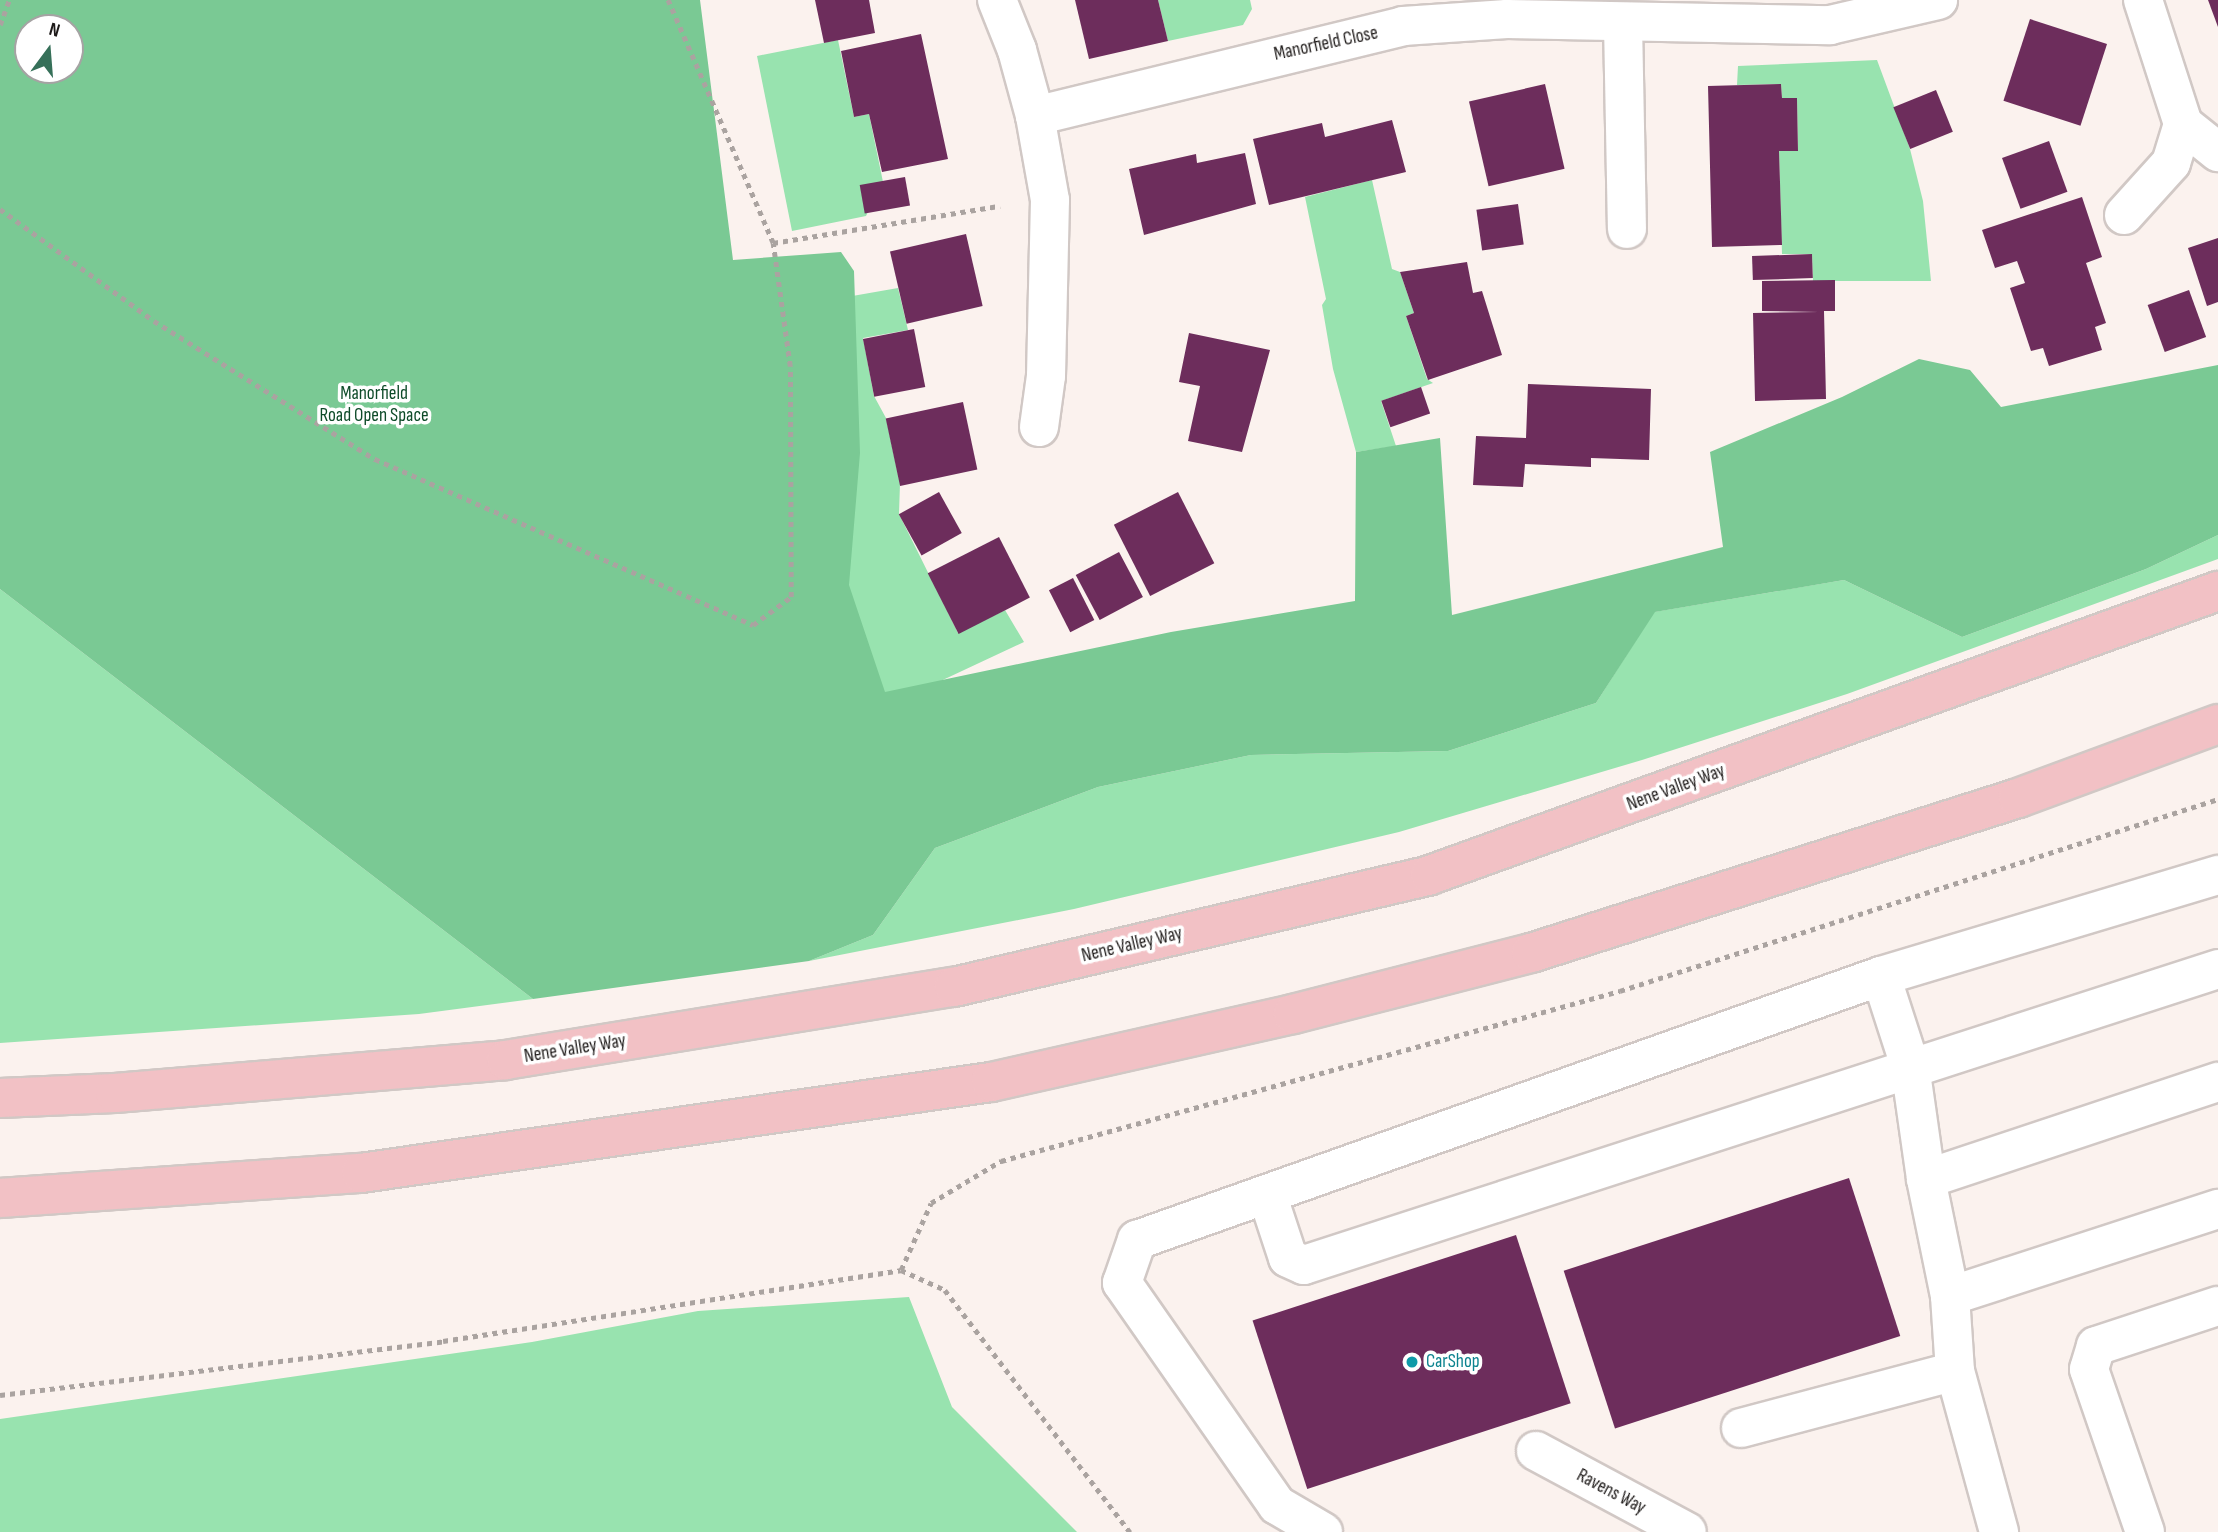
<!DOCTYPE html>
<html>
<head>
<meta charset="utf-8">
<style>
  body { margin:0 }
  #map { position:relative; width:2218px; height:1532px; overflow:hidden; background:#fbf2ee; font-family:"Sofia Sans Condensed",sans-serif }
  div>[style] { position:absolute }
  .green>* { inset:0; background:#98e3af }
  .forest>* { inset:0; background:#7ac994 }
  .building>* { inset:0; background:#6d2d5c; transform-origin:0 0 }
  .path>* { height:4.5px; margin-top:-2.25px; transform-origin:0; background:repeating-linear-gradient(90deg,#aaa3a0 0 5px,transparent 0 10px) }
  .roads { filter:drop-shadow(2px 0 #d1c8c5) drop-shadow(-2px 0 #d1c8c5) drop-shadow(0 2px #d1c8c5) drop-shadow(0 -2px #d1c8c5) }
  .minor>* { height:38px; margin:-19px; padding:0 19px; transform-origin:19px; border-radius:19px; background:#fff }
  .highway>* { height:38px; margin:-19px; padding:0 19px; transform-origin:19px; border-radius:19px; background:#f2c1c5 }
  .dots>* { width:19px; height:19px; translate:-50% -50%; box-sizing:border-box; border:4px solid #fff; border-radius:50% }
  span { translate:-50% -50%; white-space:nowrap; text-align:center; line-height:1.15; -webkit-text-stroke:7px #fff; paint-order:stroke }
  .street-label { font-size:19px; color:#1e1a19 }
  .park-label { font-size:19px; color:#0e4b29 }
  .culture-label { font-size:19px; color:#0d838f }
  .left { translate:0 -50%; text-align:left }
  .north { position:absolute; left:14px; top:14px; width:70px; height:70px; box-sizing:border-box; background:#fff; border:2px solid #a5a3a3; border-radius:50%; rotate:16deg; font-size:19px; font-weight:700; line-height:28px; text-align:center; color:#1e1a19 }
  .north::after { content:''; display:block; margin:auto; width:24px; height:32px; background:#367059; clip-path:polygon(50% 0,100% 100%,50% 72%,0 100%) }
</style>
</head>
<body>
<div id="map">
  <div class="green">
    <div style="clip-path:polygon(1158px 0,1250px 0,1252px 9px,1243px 25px,1168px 41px)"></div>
    <div style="clip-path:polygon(838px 40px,854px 117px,869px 114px,883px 182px,866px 216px,792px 231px,757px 56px)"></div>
    <div style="clip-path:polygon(1877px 60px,1910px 149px,1923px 201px,1931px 281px,1813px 281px,1812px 254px,1782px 254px,1779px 151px,1798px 150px,1797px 98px,1782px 98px,1781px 84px,1737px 85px,1738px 66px)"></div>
    <div style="clip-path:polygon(1372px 180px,1392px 269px,1400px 272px,1414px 313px,1406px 316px,1427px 379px,1433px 383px,1381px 401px,1396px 446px,1356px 452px,1333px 369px,1322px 305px,1326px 299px,1305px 197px)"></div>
    <div style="clip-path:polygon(898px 288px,908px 330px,863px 338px,874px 396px,886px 418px,900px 484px,899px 514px,958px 633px,1005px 610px,1024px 642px,868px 715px,801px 305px)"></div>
    <div style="clip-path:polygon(2218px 535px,2218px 559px,1847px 694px,1642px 760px,1399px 832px,1074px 909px,809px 961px,873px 935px,935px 848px,1098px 787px,1251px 755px,1448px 751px,1596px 703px,1654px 612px,1844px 580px,1962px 637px,2146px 569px)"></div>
    <div style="clip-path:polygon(0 589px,533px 999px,419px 1014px,0 1043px)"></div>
    <div style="clip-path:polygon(909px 1297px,952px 1407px,1077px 1532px,0 1532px,0 1419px,532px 1342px,698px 1311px)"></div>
  </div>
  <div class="forest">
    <div style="clip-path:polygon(evenodd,0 0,700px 0,733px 260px,841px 252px,854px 271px,860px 453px,849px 585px,885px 692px,1171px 632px,1355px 601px,1356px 452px,1440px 438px,1452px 615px,1723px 547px,1710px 452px,1842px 397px,1919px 359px,1970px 370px,2001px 407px,2218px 365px,2218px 535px,2146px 569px,1962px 637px,1844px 580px,1655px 612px,1596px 703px,1448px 751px,1251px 755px,1098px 787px,935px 848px,873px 935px,809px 961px,533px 999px,0 589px,0 0,70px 28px,70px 70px,28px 70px,28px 28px,70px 28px)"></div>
  </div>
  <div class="building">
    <div style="clip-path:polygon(815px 0,869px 0,875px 33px,824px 43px)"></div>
    <div style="clip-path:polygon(1075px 0,1158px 0,1168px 41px,1089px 59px)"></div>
    <div style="clip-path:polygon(2208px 0,2218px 0,2218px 27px)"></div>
    <div style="left:2030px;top:19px;width:81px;height:86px;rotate:18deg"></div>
    <div style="clip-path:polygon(921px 34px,948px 159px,882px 172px,869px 114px,854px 117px,841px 51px)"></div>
    <div style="left:1545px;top:84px;width:87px;height:78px;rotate:77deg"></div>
    <div style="clip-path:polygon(1781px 84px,1782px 98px,1797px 98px,1798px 151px,1779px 151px,1782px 245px,1712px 247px,1708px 86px)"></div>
    <div style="left:1936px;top:90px;width:45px;height:46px;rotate:68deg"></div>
    <div style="clip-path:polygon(1392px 120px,1406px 172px,1269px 205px,1253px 139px,1322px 123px,1325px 137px)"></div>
    <div style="left:2049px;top:141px;width:54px;height:50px;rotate:70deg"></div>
    <div style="clip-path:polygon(1245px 153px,1256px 204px,1144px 235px,1129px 169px,1196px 154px,1197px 163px)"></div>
    <div style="left:905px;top:177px;width:29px;height:46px;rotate:80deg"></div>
    <div style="clip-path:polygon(2082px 197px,2102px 257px,2086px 263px,2106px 323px,2095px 327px,2102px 350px,2049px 366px,2043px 348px,2031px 351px,2010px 288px,2025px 283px,2017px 261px,1995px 268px,1982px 230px)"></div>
    <div style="left:1518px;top:204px;width:41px;height:42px;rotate:82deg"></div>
    <div style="left:966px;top:234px;width:74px;height:78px;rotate:77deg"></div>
    <div style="clip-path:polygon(2218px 238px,2218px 302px,2207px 306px,2188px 248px)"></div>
    <div style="left:1812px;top:254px;width:24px;height:60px;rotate:88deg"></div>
    <div style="clip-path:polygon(1467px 262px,1473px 293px,1482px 291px,1502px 355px,1428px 380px,1406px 316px,1414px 313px,1400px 272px)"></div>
    <div style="clip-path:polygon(1835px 280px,1835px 311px,1824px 311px,1826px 399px,1755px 401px,1753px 313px,1819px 312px,1762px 311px,1762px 281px)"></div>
    <div style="left:2189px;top:290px;width:50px;height:44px;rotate:70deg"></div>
    <div style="left:914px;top:329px;width:59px;height:52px;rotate:79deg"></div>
    <div style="clip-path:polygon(1189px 333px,1270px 350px,1242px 452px,1188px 441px,1200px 386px,1179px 382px)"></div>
    <div style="clip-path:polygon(1528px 384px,1651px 389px,1649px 460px,1591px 458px,1591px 467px,1525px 464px,1523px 487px,1473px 485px,1476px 436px,1526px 438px)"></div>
    <div style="left:1421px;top:387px;width:28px;height:42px;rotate:71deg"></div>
    <div style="left:963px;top:402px;width:69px;height:79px;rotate:78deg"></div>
    <div style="left:939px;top:492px;width:47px;height:46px;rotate:61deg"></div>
    <div style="left:1178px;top:492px;width:80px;height:72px;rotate:63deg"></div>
    <div style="left:999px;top:537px;width:68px;height:80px;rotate:63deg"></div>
    <div style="left:1119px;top:552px;width:51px;height:49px;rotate:62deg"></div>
    <div style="left:1073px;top:578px;width:47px;height:27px;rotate:63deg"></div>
    <div style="left:1849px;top:1178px;width:166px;height:300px;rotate:72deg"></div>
    <div style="left:1516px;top:1235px;width:177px;height:277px;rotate:72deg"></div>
  </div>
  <div class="path">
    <div style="left:0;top:25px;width:27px;rotate:-70deg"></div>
    <div style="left:0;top:209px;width:190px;rotate:36deg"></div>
    <div style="left:154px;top:321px;width:261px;rotate:32deg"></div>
    <div style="left:375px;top:459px;width:413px;rotate:23.7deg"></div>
    <div style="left:753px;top:625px;width:47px;rotate:-36.4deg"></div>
    <div style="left:791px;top:597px;width:231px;rotate:-90.2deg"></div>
    <div style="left:790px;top:366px;width:124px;rotate:-97.9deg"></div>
    <div style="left:773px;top:243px;width:265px;rotate:-113.4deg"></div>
    <div style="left:773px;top:243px;width:230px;rotate:-9.3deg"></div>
    <div style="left:901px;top:1270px;width:73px;rotate:-65.9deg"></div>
    <div style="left:931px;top:1203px;width:82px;rotate:-31deg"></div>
    <div style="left:1001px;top:1161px;width:642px;rotate:-15.36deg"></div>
    <div style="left:1620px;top:991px;width:628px;rotate:-17.8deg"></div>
    <div style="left:0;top:1395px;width:446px;rotate:-6.9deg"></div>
    <div style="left:443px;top:1341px;width:463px;rotate:-8.8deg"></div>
    <div style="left:901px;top:1270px;width:48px;rotate:24.4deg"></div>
    <div style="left:945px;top:1290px;width:305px;rotate:52.6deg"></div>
  </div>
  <div class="roads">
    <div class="minor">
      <div style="left:997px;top:0;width:54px;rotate:68.2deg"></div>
      <div style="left:1017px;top:50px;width:68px;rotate:74.7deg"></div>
      <div style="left:2143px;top:0;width:130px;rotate:72.1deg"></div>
      <div style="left:2183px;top:124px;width:45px;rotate:38.7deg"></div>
      <div style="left:1623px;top:23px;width:206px;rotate:88.9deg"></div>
      <div style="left:2124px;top:215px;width:70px;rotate:-47.9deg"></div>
      <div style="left:2171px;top:163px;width:41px;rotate:-72.9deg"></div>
      <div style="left:1039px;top:427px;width:51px;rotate:-82.2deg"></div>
      <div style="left:1046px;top:376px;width:176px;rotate:-88.7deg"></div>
      <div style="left:1050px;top:200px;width:85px;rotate:-100.1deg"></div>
      <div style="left:1035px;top:116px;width:379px;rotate:-13.7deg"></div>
      <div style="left:1403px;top:26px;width:104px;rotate:-3.9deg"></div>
      <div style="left:1507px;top:19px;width:323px;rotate:1.1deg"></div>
      <div style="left:1830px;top:25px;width:111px;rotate:-13deg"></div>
      <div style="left:1881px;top:976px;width:95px;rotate:72.1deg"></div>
      <div style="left:1910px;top:1066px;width:114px;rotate:81.9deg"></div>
      <div style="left:1926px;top:1179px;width:119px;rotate:78.4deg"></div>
      <div style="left:1950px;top:1296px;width:75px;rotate:86.2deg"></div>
      <div style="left:1926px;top:1179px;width:308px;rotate:-18.4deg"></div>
      <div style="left:1267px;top:1194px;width:67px;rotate:71.8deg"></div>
      <div style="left:1288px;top:1258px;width:17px;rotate:24deg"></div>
      <div style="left:1304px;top:1265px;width:961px;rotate:-17.94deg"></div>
      <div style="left:1950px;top:1296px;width:282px;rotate:-18deg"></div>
      <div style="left:1741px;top:1428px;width:221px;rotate:-14.9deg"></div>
      <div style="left:1955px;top:1371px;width:167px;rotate:74.7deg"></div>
      <div style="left:1536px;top:1451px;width:171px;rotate:28.2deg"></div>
      <div style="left:1323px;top:1532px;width:53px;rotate:-149.6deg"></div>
      <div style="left:1277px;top:1505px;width:271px;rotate:-124.9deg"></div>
      <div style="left:1122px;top:1283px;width:46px;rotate:-70.8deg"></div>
      <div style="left:1137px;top:1240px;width:789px;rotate:-19.54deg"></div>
      <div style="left:1881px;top:976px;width:352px;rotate:-16.7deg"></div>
      <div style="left:2145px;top:1532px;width:172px;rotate:-109deg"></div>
      <div style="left:2089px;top:1369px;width:24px;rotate:-73deg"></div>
      <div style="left:2096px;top:1346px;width:128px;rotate:-18.2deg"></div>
    </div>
    <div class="highway">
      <div style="left:0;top:1098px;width:115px;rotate:-2.5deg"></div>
      <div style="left:115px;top:1093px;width:392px;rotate:-4.8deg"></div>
      <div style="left:506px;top:1060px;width:454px;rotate:-9.3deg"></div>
      <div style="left:954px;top:987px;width:489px;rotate:-13.2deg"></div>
      <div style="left:1430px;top:875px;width:838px;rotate:-19.82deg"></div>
      <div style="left:0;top:1198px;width:362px;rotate:-4deg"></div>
      <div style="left:361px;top:1173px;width:637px;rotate:-8.22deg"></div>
      <div style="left:991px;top:1082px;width:310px;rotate:-12.7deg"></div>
      <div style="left:1293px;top:1014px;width:246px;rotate:-14.4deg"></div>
      <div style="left:1531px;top:953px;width:511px;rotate:-17.65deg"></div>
      <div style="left:2018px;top:798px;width:213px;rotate:-20.3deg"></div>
    </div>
  </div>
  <div class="dots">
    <div style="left:1412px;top:1362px;background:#0f9aa8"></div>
  </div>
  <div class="street-label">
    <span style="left:1326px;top:44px;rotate:-12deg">Manorfield Close</span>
    <span style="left:1676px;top:788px;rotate:-20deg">Nene Valley Way</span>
    <span style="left:1132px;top:945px;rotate:-13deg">Nene Valley Way</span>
    <span style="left:575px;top:1049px;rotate:-9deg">Nene Valley Way</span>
    <span style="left:1611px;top:1492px;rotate:28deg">Ravens Way</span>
  </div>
  <div class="park-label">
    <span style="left:374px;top:405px">Manorfield<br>Road Open Space</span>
  </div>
  <div class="culture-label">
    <span class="left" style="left:1426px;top:1362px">CarShop</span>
  </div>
  <div class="north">N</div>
</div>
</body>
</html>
